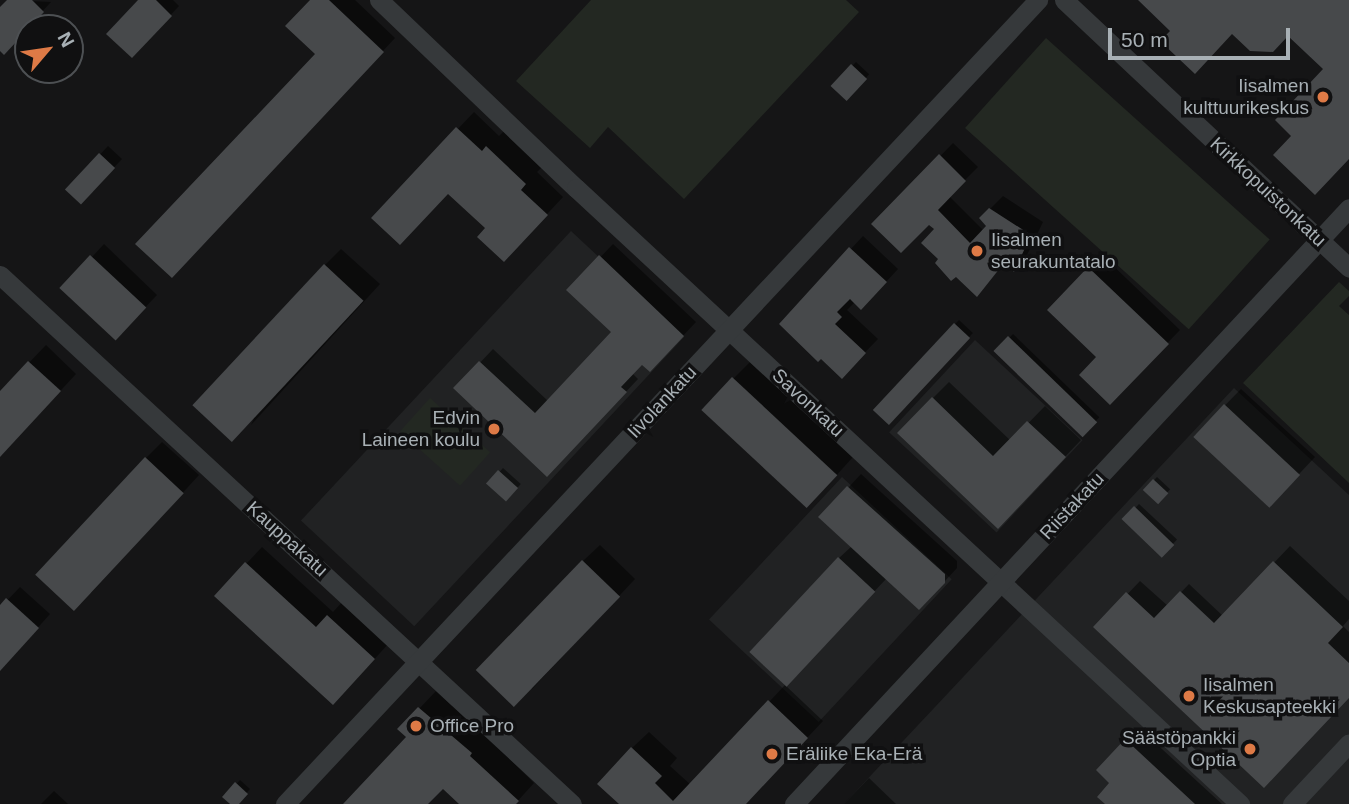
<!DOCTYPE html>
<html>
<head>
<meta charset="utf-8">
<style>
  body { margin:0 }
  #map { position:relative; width:1349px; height:804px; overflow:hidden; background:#151516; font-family:Arial,sans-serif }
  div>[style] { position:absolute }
  .built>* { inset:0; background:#212223; transform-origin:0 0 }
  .green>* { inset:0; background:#232822; transform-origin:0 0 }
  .shadow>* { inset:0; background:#0007; transform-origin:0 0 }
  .building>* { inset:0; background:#47494b; transform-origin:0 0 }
  .minor>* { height:19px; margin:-9.5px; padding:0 9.5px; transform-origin:9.5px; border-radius:9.5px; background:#36393b }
  .dots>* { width:19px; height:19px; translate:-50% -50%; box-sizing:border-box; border:4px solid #101011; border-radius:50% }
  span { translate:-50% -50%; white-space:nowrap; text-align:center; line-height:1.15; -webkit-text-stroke:7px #101011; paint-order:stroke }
  .poi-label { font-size:19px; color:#a8b0b5 }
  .right { translate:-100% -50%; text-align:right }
  .left { translate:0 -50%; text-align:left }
  .street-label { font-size:19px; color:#a8b0b5 }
  .north { position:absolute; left:14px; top:14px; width:70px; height:70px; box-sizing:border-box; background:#101011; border:2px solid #4d5053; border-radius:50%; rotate:61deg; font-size:19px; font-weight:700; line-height:28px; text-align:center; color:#a8b0b5 }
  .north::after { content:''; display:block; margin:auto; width:24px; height:32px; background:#de7a46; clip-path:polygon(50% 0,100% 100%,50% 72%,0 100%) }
  .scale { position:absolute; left:1108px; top:28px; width:182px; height:32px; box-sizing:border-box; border:4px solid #a8b0b5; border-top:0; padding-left:9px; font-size:21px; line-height:24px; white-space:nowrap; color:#a8b0b5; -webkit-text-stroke:5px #101011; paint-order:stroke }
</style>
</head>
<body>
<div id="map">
  <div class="built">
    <div style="left:571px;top:231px;width:155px;height:396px;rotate:43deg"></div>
    <div style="left:975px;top:340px;width:147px;height:126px;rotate:43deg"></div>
    <div style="clip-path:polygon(1234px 388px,1349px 495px,1349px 804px,844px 804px)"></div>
    <div style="left:842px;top:477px;width:150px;height:195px;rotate:43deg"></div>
  </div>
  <div class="green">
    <div style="clip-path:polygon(591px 0,846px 0,859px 12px,684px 199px,608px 127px,590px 148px,516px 81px)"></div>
    <div style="left:1046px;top:38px;width:301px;height:121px;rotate:42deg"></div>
    <div style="clip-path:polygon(1339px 282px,1349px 291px,1349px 296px,1339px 306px,1349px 315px,1349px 483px,1243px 383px)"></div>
    <div style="left:430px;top:398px;width:81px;height:45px;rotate:42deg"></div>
  </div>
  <div class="shadow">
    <div style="clip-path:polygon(9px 0,51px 2px,12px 44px,0 49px,0 10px)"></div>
    <div style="clip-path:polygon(141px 0,173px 0,179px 6px,132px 56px)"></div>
    <div style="clip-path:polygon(313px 0,355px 0,395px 38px,188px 260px,318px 54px)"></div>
    <div style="left:856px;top:62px;width:18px;height:34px;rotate:43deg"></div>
    <div style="clip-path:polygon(474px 112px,499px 136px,504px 131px,542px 167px,537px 172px,563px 197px,520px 243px,488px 228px,449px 192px,373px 218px)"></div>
    <div style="clip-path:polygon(953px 143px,978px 167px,949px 196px,984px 231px,989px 226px,981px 218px,1003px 196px,1043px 222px,1026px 257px,1014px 269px,1005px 262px,977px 295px,940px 259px,936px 229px,929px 222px,874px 224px)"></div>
    <div style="clip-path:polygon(108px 146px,122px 159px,89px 194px,67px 190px)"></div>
    <div style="clip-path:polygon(863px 236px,898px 269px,874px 295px,855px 302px,847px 310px,878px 339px,842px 376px,781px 324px)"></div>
    <div style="clip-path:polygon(104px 244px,157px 295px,115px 339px,92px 257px)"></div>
    <div style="clip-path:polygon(613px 244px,696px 322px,663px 357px,642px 363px,632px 373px,638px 379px,560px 462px,456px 388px,493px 349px,548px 401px,614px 332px,569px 290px)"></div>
    <div style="clip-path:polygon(341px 249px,380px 284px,251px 425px,325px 265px)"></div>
    <div style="clip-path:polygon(1102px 255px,1180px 330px,1110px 402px,1098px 357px,1049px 310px)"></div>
    <div style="left:959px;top:320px;width:19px;height:122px;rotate:43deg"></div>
    <div style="left:1013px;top:334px;width:120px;height:24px;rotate:44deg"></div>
    <div style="clip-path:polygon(46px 345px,76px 374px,0 456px,0 393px)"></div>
    <div style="clip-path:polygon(750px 362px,853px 457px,824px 489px,733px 379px)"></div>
    <div style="clip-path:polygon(949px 382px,1011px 441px,1045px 406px,1081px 440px,1014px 510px,933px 398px)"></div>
    <div style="clip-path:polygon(1241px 389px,1315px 457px,1285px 489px,1195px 436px)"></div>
    <div style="clip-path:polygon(162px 442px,199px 475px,91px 593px,146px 458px)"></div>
    <div style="left:503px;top:468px;width:24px;height:21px;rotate:42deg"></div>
    <div style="clip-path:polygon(861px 474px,957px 561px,957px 568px,932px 595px,887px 578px,798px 672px,839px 558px,852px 546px,821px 517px)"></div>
    <div style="left:1157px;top:477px;width:18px;height:18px;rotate:43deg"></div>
    <div style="left:1139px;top:504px;width:52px;height:21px;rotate:43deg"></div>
    <div style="clip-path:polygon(600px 545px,635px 579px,532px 689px,583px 561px)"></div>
    <div style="clip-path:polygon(1290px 546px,1349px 601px,1349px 619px,1343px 626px,1349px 632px,1349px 697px,1096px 627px,1140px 581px,1168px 606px,1189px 584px,1223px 616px)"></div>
    <div style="clip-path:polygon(262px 547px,333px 612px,344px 600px,390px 642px,350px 686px,246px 564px)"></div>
    <div style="clip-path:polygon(20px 587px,50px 614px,0 670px,0 608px)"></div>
    <div style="clip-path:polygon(785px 685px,823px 721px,745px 804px,621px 804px,632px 748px,649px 732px,677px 758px,670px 766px,691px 785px)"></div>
    <div style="clip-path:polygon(436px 691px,452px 706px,454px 704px,534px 783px,515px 804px,461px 804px,443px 787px,427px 804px,346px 804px,408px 736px,400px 729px)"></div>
    <div style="clip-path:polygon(1139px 728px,1222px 804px,1107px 804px,1112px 783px,1098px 770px)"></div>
    <div style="clip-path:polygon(869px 778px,896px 804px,844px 804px)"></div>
    <div style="clip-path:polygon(240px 780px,250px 789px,237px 804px,233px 804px,225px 797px)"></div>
    <div style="clip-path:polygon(54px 791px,68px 804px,41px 804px)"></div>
  </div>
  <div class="building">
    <div style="clip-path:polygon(7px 0,32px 0,44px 12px,4px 55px,0 51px,0 7px)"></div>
    <div style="clip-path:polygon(138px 0,156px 0,172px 16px,132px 58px,106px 34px)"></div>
    <div style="clip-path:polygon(310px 0,329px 0,384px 52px,172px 278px,135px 244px,315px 54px,285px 26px)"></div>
    <div style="clip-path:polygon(1138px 0,1349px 0,1349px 159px,1315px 195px,1273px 155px,1291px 136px,1275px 120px,1323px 69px,1288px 36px,1273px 52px,1250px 51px,1232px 34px,1195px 74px,1160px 41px,1170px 31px)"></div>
    <div style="left:851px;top:64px;width:22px;height:30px;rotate:43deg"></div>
    <div style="clip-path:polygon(456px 127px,482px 151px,486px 146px,526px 184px,521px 190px,548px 215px,504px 262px,477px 237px,485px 228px,448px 194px,400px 245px,371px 218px)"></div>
    <div style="left:99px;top:153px;width:22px;height:50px;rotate:43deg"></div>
    <div style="clip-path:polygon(939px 154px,966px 181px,938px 210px,970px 243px,986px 226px,979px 218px,989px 208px,1031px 235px,1014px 272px,1004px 263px,977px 297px,956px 277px,951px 281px,935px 263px,938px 259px,921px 243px,934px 229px,929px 225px,901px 253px,871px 224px)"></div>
    <div style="clip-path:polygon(849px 247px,887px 282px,861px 310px,850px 299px,837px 312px,842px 317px,835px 324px,866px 353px,842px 379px,821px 359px,818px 362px,779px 324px)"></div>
    <div style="left:90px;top:255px;width:77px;height:45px;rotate:43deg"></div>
    <div style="clip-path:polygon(599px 255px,684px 336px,650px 372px,642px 365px,621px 387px,627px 392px,547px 477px,453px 388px,479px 361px,535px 413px,611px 332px,566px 290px)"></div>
    <div style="left:324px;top:264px;width:54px;height:193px;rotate:43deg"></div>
    <div style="clip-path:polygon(1088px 267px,1169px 344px,1110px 405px,1079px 375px,1096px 357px,1047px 310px)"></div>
    <div style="left:954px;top:323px;width:22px;height:119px;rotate:43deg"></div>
    <div style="left:1008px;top:336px;width:124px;height:21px;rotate:44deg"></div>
    <div style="clip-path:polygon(28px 361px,61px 391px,0 457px,0 391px)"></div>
    <div style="left:732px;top:377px;width:144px;height:45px;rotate:43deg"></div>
    <div style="clip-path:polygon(932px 397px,993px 456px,1027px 421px,1066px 457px,998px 529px,897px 433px)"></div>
    <div style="left:1224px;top:404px;width:104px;height:45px;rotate:43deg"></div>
    <div style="left:145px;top:457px;width:53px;height:161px;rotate:43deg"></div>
    <div style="left:498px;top:470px;width:27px;height:18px;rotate:42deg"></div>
    <div style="left:1153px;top:479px;width:21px;height:15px;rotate:43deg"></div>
    <div style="clip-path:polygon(847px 486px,945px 574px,945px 583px,919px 610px,818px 517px)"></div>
    <div style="left:1134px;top:506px;width:56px;height:18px;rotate:44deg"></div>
    <div style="left:838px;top:557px;width:51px;height:130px;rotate:43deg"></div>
    <div style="left:582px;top:560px;width:53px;height:153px;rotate:44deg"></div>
    <div style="clip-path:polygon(1273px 561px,1343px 627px,1328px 643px,1349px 663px,1349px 698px,1264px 788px,1093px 627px,1126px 592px,1154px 618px,1180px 591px,1214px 623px)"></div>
    <div style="clip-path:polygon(245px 562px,316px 627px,327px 615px,375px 659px,333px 705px,214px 596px)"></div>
    <div style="clip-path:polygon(6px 598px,39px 628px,0 671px,0 605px)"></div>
    <div style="clip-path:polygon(768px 700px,808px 738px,746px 804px,619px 804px,597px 784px,631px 747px,662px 776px,655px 783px,673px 801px)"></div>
    <div style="clip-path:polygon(418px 707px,472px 753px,470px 756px,519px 801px,516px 804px,459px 804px,443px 789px,428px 804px,343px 804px,406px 737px,397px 729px)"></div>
    <div style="clip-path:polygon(1125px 739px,1195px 804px,1105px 804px,1097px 797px,1109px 783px,1096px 770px)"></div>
    <div style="clip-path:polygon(235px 782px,248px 794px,239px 804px,230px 804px,222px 797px)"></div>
  </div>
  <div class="minor">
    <div style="left:379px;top:0;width:272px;rotate:43.7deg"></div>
    <div style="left:576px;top:188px;width:906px;rotate:42.85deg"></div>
    <div style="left:1064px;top:0;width:391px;rotate:43.2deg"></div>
    <div style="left:0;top:275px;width:779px;rotate:42.76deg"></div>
    <div style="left:285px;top:804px;width:1102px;rotate:-46.88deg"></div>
    <div style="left:794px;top:804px;width:814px;rotate:-47.04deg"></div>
    <div style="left:1292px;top:804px;width:83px;rotate:-46.9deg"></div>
  </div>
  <div class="dots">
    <div style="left:1323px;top:97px;background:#de7a46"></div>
    <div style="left:977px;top:251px;background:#de7a46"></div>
    <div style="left:494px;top:429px;background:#de7a46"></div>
    <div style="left:1189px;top:696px;background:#de7a46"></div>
    <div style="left:416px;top:726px;background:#de7a46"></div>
    <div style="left:1250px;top:749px;background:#de7a46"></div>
    <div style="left:772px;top:754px;background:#de7a46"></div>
  </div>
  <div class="poi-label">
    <span class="right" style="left:1309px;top:97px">Iisalmen<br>kulttuurikeskus</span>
    <span class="left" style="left:991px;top:251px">Iisalmen<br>seurakuntatalo</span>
    <span class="right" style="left:480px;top:429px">Edvin<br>Laineen koulu</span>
    <span class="left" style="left:1203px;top:696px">Iisalmen<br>Keskusapteekki</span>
    <span class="left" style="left:430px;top:726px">Office Pro</span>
    <span class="right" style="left:1236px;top:749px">Säästöpankki<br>Optia</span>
    <span class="left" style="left:786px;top:754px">Eräliike Eka-Erä</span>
  </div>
  <div class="street-label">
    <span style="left:1268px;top:192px;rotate:43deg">Kirkkopuistonkatu</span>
    <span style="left:662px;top:402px;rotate:-47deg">Iivolankatu</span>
    <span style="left:808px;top:403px;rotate:43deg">Savonkatu</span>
    <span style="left:1072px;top:506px;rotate:-47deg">Riistakatu</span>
    <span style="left:287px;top:539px;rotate:42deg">Kauppakatu</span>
  </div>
  <div class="north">N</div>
  <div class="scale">50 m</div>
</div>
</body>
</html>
